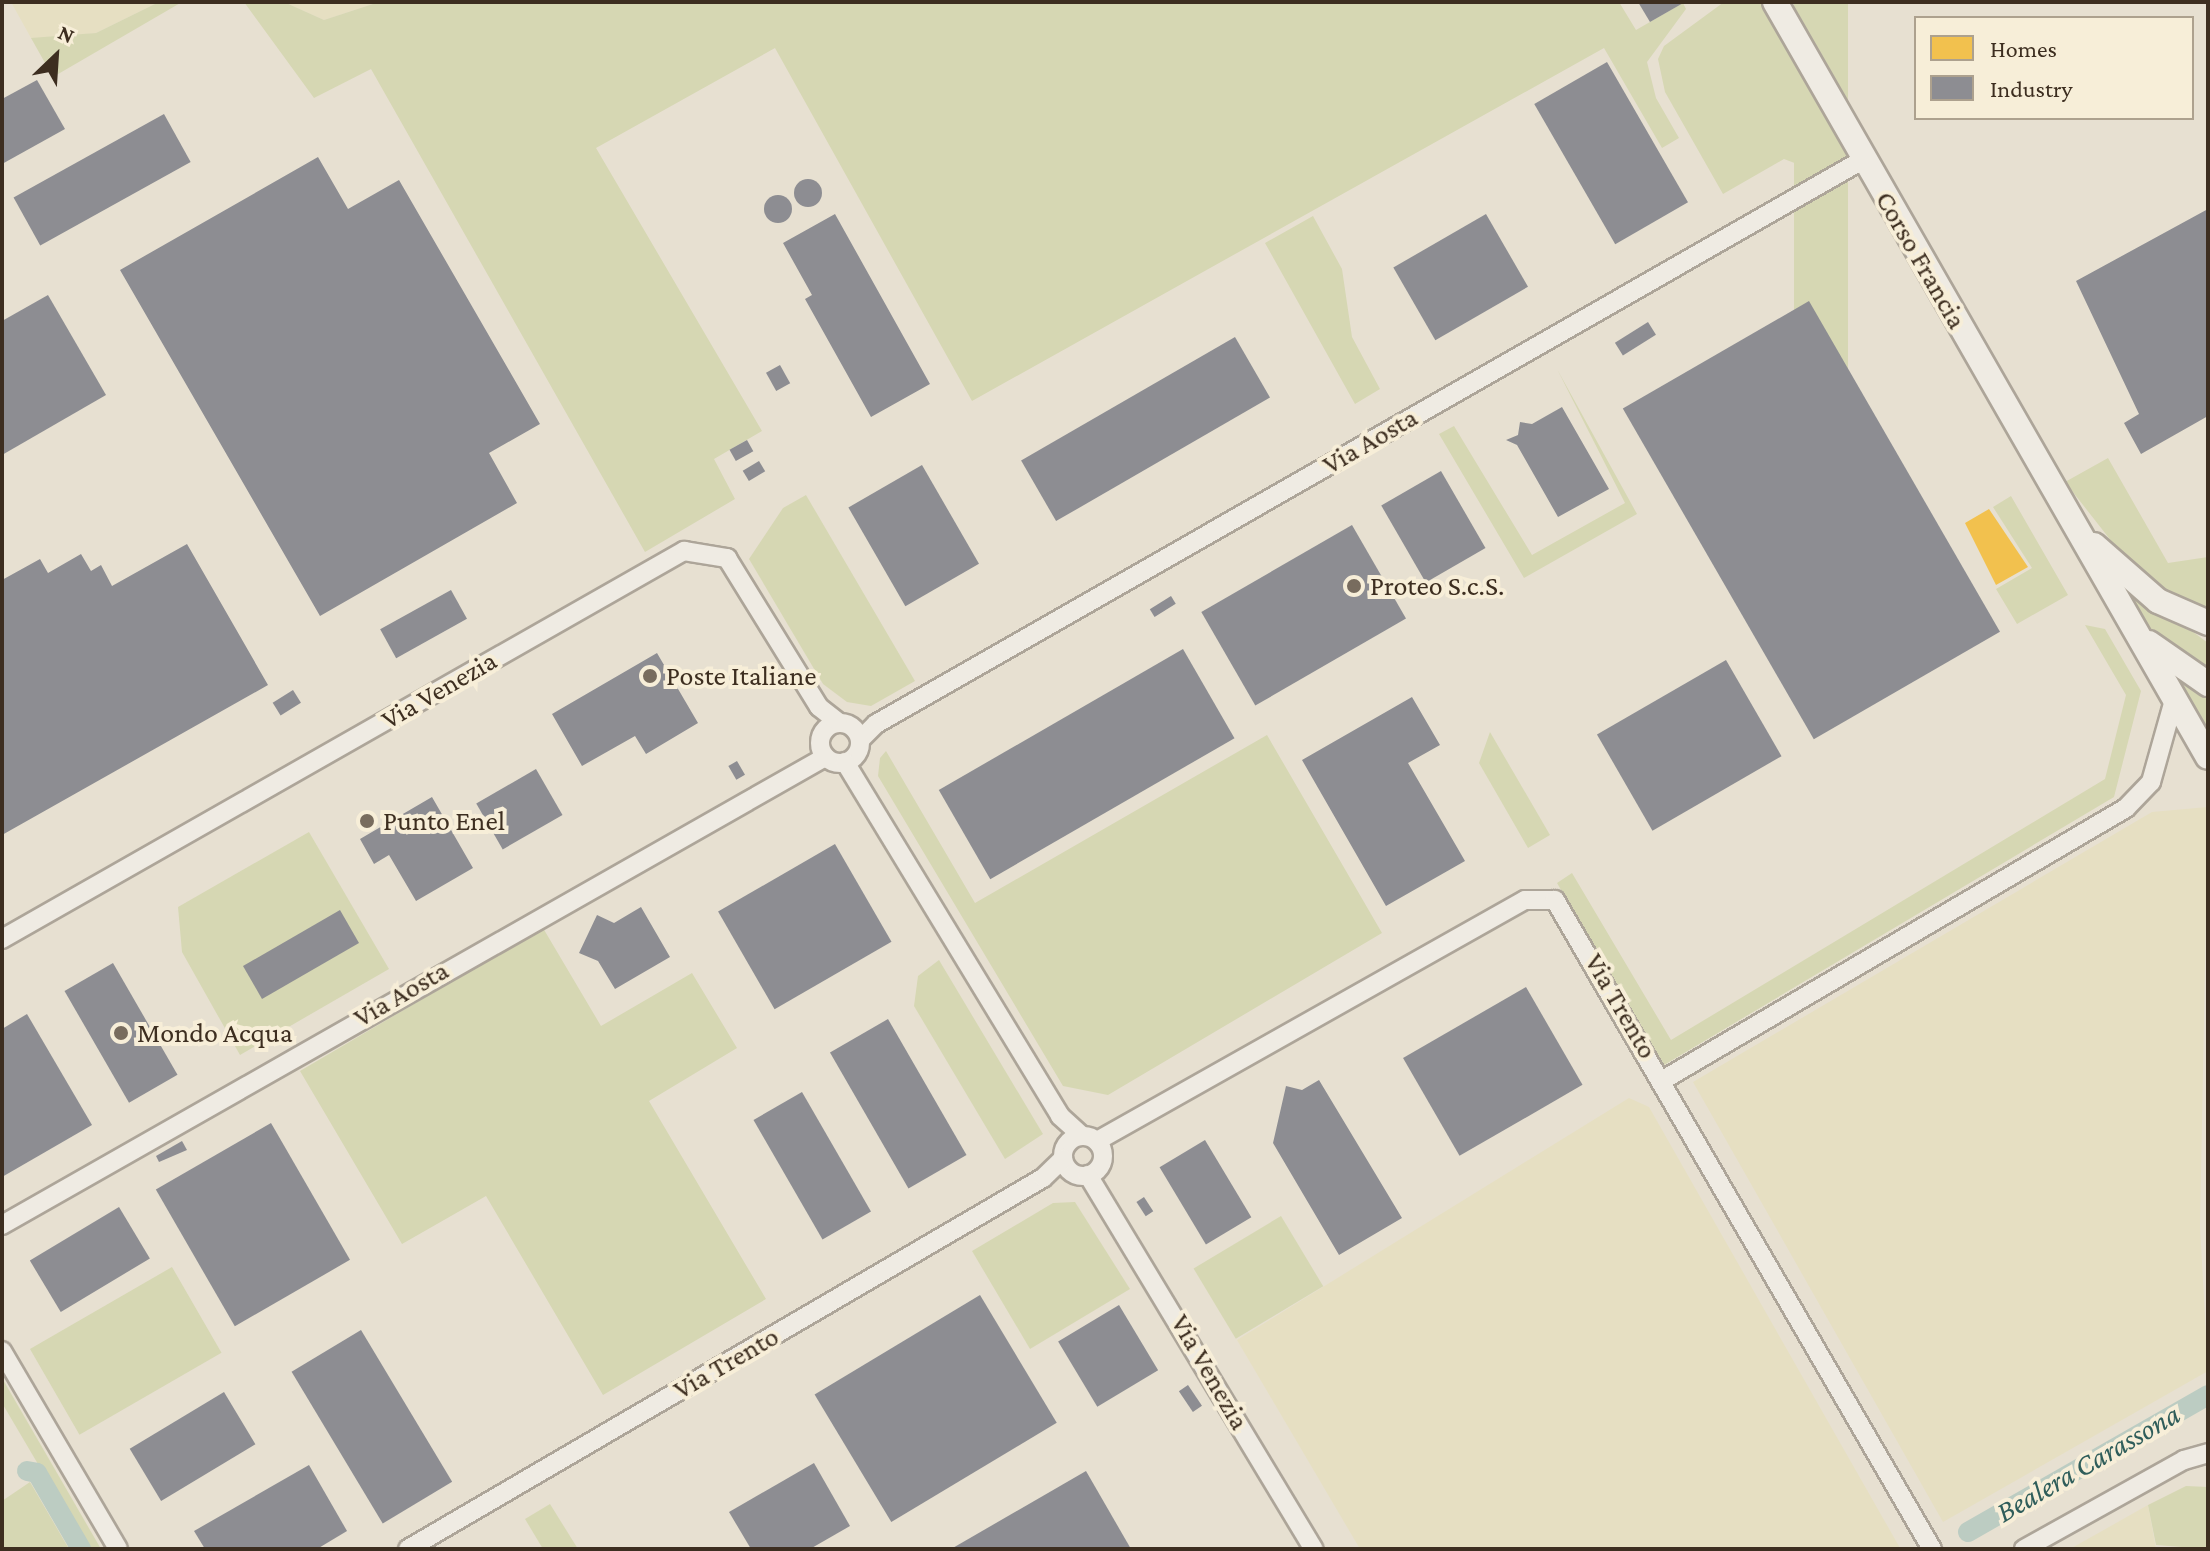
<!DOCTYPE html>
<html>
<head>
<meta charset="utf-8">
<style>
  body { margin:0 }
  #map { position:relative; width:2210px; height:1551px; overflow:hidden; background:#e7e0d1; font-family:"Crimson Pro",serif }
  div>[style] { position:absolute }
  .farmland>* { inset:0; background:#e6dfc2 }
  .green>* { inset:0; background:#d6d7b3; transform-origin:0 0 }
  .homes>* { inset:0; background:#f2c14e }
  .industry>* { inset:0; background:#8d8d92; transform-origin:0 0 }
  .round { border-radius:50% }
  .canal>* { height:20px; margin:-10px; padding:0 10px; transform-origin:10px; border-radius:10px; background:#bcccc2 }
  .roads { filter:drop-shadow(2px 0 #ada599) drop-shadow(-2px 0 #ada599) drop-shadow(0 2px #ada599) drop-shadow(0 -2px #ada599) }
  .minor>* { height:18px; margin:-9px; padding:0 9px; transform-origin:9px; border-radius:9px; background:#efebe3 }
  .minor>.ring { margin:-9px; padding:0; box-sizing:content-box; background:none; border:18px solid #efebe3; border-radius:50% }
  .tertiary>* { height:24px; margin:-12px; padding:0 12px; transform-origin:12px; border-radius:12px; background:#efebe3 }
  .dots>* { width:22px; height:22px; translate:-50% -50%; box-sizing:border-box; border:4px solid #f7eed8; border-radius:50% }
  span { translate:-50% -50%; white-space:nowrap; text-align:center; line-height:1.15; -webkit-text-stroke:8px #f7eed8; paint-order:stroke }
  .street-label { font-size:28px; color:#3d2e20 }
  .poi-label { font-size:28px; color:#3d2e20 }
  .left { translate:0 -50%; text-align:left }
  .water-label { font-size:30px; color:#2f5d5a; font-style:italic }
  .frame { position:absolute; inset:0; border:4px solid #3d2e20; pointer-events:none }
  .legend { position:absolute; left:1914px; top:16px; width:280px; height:104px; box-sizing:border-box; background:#f7eed8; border:2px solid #ada18e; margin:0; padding:10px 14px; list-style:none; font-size:24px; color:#3d2e20 }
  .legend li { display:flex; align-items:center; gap:16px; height:40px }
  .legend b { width:40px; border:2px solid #ada18e }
  .north { position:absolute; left:16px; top:16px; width:80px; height:80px; -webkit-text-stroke:6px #f7eed8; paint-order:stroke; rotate:25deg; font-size:22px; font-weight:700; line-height:32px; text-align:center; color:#3d2e20 }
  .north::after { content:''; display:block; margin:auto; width:28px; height:36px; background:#3d2e20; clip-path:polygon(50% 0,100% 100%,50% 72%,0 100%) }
</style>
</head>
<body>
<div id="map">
  <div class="farmland">
    <div style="clip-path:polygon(11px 2px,159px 2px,96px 33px,45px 39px,31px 38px)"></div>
    <div style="clip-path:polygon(284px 2px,379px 2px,324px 20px)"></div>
    <div style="clip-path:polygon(2208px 807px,2200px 1227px,2208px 1371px,1943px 1522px,1693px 1082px,2152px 812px)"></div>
    <div style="clip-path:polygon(1629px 1098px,1649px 1107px,1900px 1548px,1360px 1549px,1237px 1340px)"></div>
    <div style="clip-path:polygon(2148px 1505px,2156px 1549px,2070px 1549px)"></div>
  </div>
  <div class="green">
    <div style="clip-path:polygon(159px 2px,182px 2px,53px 77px,31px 38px,96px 33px)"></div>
    <div style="clip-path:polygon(244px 2px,284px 2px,324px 20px,379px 2px,1619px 2px,1636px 30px,1683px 3px,1686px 9px,1647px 62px,1656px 98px,1679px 138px,1662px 148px,1604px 48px,972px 401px,775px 48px,596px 148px,762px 431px,714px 459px,735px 499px,645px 552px,371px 69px,314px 98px)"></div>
    <div style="clip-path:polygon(1724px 2px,1764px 2px,1833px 132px,1828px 149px,1805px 167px,1784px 159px,1723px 194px,1665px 92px,1658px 59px,1664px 46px)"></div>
    <div style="left:1794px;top:2px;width:54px;height:527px"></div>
    <div style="clip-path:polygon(1313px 216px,1342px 269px,1352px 337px,1380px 389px,1355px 404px,1265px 243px)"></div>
    <div style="clip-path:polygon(1557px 369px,1637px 514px,1524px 578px,1439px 434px,1454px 426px,1532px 555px,1625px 503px)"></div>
    <div style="clip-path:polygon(2108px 458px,2168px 563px,2208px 557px,2208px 614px,2184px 606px,2134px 570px,2065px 482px)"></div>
    <div style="clip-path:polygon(806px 495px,915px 681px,871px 706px,847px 702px,823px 684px,749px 559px,783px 508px)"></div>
    <div style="clip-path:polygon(2011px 496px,2068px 595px,2017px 624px,1996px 589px,2032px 568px,1993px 507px)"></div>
    <div style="clip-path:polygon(2107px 568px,2208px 643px,2208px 677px,2153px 635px)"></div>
    <div style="clip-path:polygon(2085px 625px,2105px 629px,2141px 691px,2114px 797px,1664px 1065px,1557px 883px,1572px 873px,1671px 1040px,2105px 779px,2126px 695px)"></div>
    <div style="clip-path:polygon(2162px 663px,2208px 692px,2208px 738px)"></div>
    <div style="clip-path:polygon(1490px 732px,1550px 835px,1528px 848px,1479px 763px)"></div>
    <div style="clip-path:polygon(1267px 735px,1382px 933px,1108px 1095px,1063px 1086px,878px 776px,880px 758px,886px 751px,975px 903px)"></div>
    <div style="clip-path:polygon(309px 832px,389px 969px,240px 1055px,182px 952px,178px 907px)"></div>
    <div style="clip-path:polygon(543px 928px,601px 1026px,692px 973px,737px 1048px,649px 1101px,766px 1299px,603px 1395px,486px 1196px,402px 1244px,300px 1071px)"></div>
    <div style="clip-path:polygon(939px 960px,1043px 1134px,1005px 1159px,914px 1006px,918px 976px)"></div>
    <div style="clip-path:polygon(1075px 1202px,1130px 1289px,1030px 1349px,972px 1251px,1053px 1203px)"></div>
    <div style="left:1281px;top:1216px;width:82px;height:102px;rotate:59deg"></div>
    <div style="left:172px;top:1267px;width:99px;height:164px;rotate:60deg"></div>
    <div style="clip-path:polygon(2px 1378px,42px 1447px,101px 1549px,88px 1549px,2px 1403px)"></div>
    <div style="clip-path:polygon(30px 1482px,69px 1549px,2px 1549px,2px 1501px)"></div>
    <div style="clip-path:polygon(2186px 1486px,2208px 1487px,2208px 1549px,2156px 1545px,2148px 1505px)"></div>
    <div style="clip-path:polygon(550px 1504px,578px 1549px,543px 1549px,525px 1519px)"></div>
  </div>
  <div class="homes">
    <div style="clip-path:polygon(1989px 509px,2028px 567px,1996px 585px,1965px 523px)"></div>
  </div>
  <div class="industry">
    <div style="clip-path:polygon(1638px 2px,1685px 2px,1650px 22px)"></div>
    <div style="left:1607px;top:62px;width:162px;height:84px;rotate:60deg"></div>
    <div style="clip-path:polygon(37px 80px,65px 129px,2px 164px,2px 99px)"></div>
    <div style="left:164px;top:114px;width:55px;height:172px;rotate:61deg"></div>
    <div style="clip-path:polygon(318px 157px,348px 209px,399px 180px,540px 424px,489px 453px,517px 503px,320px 616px,120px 270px)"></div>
    <div class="round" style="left:794px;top:179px;width:28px;height:28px"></div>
    <div class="round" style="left:764px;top:195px;width:28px;height:28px"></div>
    <div style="clip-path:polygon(2208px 209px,2208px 416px,2141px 454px,2124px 423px,2139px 414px,2076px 281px)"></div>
    <div style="clip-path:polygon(835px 214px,930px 384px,871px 417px,805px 299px,812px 295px,783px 243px)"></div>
    <div style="left:1486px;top:214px;width:84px;height:107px;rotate:60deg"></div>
    <div style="clip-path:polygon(48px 295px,106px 395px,2px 455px,2px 321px)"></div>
    <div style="left:1809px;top:301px;width:382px;height:215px;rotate:60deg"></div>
    <div style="left:1648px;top:322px;width:15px;height:39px;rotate:58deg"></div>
    <div style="left:1235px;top:337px;width:70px;height:247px;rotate:60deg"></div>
    <div style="left:780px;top:365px;width:21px;height:16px;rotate:61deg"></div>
    <div style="clip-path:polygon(1562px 407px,1609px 489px,1558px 517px,1517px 445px,1506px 440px,1518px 435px,1520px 422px,1532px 424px)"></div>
    <div style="left:747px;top:440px;width:13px;height:20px;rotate:61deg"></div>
    <div style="left:759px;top:461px;width:12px;height:19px;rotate:59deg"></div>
    <div style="left:922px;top:465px;width:114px;height:85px;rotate:60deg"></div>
    <div style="left:1441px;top:471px;width:89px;height:69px;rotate:60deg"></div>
    <div style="left:1352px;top:525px;width:108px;height:174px;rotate:60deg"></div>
    <div style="clip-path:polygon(187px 544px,268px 685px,2px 835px,2px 580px,40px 559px,48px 573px,81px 554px,91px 571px,101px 565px,112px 586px)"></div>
    <div style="left:451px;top:590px;width:33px;height:81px;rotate:61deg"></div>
    <div style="left:1171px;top:596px;width:9px;height:25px;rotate:58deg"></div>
    <div style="left:1183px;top:649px;width:103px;height:282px;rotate:60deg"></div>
    <div style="clip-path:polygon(657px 653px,698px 723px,646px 754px,635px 736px,582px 766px,552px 714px)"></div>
    <div style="left:1726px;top:660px;width:111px;height:149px;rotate:60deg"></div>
    <div style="left:293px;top:690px;width:15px;height:24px;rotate:58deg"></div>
    <div style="clip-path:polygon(1412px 697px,1440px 745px,1408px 763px,1465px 861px,1386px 906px,1302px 760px)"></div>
    <div style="left:737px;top:761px;width:16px;height:10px;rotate:60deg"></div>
    <div style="left:536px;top:769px;width:53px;height:69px;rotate:60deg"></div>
    <div style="clip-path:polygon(432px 797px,473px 868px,416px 901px,389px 855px,374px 864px,360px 839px)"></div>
    <div style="left:835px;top:844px;width:113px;height:135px;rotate:60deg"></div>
    <div style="clip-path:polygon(641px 907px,670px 957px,615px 989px,598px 961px,579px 953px,597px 915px,614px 923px)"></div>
    <div style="left:340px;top:910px;width:38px;height:112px;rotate:60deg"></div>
    <div style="left:113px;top:963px;width:129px;height:56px;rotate:60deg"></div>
    <div style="left:1526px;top:987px;width:113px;height:142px;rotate:60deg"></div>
    <div style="clip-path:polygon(27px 1014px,92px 1125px,2px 1177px,2px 1029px)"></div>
    <div style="left:888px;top:1019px;width:157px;height:67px;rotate:60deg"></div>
    <div style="clip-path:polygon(1319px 1080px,1402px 1218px,1339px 1255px,1273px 1143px,1286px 1086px,1302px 1090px)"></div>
    <div style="left:802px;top:1092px;width:138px;height:56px;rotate:60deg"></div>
    <div style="left:271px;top:1123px;width:158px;height:133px;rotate:60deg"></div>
    <div style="left:1205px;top:1140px;width:90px;height:53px;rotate:59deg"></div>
    <div style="clip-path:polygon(182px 1141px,187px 1150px,159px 1162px,156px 1156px)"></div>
    <div style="left:1144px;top:1197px;width:17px;height:9px;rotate:57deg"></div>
    <div style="left:119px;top:1207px;width:60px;height:104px;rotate:59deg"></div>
    <div style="left:980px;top:1295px;width:149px;height:193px;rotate:59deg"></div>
    <div style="left:1119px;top:1305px;width:76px;height:71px;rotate:59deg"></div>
    <div style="left:361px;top:1330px;width:177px;height:81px;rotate:59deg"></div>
    <div style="left:1188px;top:1385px;width:25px;height:11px;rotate:56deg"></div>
    <div style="left:224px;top:1392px;width:61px;height:110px;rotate:59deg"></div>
    <div style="clip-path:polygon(814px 1463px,850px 1526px,810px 1549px,751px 1549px,729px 1512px)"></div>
    <div style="clip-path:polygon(309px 1465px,347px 1531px,317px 1549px,205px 1549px,194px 1531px)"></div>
    <div style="clip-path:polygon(1086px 1471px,1131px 1549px,951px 1549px)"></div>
  </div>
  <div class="canal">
    <div style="left:27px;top:1471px;width:10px;rotate:11deg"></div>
    <div style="left:37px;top:1473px;width:88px;rotate:59.9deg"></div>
    <div style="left:1968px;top:1532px;width:276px;rotate:-29.7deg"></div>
  </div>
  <div class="roads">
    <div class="minor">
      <div class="ring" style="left:820px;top:723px;width:22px;height:22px"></div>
      <div style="left:860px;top:740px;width:23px;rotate:-45deg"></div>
      <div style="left:876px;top:724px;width:1138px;rotate:-29.76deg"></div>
      <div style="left:845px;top:762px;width:414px;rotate:58.7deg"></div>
      <div style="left:1060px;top:1116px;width:30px;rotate:42deg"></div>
      <div style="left:2px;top:939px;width:785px;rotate:-29.64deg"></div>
      <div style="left:684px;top:551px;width:44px;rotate:9.2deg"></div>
      <div style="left:727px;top:558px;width:175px;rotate:58.3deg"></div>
      <div style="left:819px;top:707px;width:24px;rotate:38deg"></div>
      <div style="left:1663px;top:1080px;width:537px;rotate:-30.43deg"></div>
      <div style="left:2126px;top:808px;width:36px;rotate:-46deg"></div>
      <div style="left:2151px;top:782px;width:85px;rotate:-74.3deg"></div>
      <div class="ring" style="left:1063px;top:1136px;width:22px;height:22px"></div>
      <div style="left:1097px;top:1141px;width:491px;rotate:-29.4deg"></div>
      <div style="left:1525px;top:900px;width:30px"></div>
      <div style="left:1555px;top:900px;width:751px;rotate:59.85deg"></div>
      <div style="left:1088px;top:1175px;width:437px;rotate:58.9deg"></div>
      <div style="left:2px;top:1225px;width:947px;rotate:-29.62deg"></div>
      <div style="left:2px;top:1351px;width:229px;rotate:59.6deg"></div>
      <div style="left:408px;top:1549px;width:735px;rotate:-30.3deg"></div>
      <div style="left:1043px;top:1178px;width:28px;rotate:-44deg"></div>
      <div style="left:2024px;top:1549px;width:183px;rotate:-29.1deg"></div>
      <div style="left:2184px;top:1460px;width:25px;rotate:-16deg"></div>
    </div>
    <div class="tertiary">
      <div style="left:1775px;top:2px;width:870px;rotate:60.17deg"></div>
      <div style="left:2094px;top:545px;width:85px;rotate:41.2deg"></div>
      <div style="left:2158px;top:601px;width:55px;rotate:23.7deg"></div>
      <div style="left:2149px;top:643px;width:72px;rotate:34.8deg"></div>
    </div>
  </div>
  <div class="dots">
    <div style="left:1354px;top:586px;background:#786c5e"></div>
    <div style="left:650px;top:676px;background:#786c5e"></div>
    <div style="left:367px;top:821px;background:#786c5e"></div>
    <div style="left:121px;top:1033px;background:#786c5e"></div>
  </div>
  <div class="street-label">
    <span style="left:1921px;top:260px;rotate:60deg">Corso Francia</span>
    <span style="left:1370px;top:441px;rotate:-30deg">Via Aosta</span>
    <span style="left:439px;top:690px;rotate:-30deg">Via Venezia</span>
    <span style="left:401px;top:994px;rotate:-30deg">Via Aosta</span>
    <span style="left:1621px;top:1006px;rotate:60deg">Via Trento</span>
    <span style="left:726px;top:1363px;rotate:-30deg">Via Trento</span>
    <span style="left:1210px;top:1372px;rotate:60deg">Via Venezia</span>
  </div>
  <div class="poi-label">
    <span class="left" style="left:1370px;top:586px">Proteo S.c.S.</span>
    <span class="left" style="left:666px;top:676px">Poste Italiane</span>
    <span class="left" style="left:383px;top:821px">Punto Enel</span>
    <span class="left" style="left:137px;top:1033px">Mondo Acqua</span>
  </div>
  <div class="water-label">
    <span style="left:2088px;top:1463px;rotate:-30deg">Bealera Carassona</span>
  </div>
  <div class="frame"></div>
  <ul class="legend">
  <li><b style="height:22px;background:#f2c14e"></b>Homes</li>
  <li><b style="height:22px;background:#8d8d92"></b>Industry</li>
  </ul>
  <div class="north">N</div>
</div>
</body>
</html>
